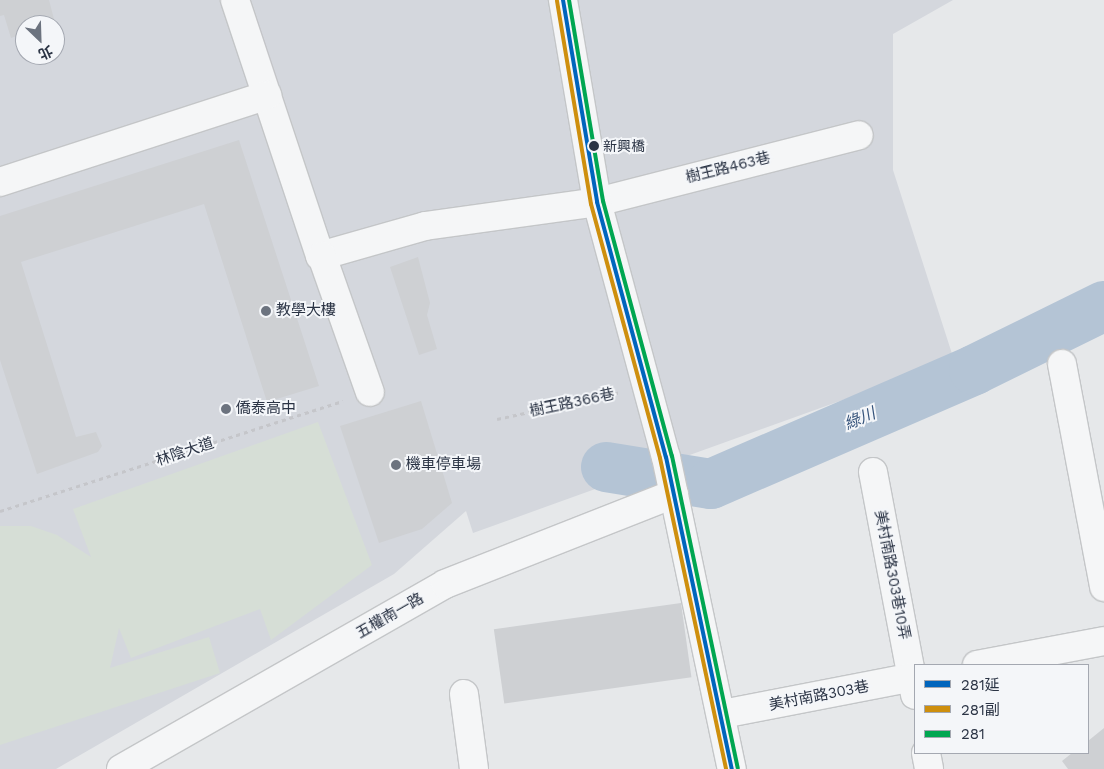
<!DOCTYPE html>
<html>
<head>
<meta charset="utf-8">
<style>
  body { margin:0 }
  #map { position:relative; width:1104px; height:769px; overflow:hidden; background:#e6e8ea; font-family:"Work Sans","Noto Sans TC",sans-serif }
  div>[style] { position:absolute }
  .built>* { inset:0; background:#d4d7dd }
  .green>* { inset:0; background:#d6ded6 }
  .river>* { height:50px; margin:-25px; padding:0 25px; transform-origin:25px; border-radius:25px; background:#b4c4d5 }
  .building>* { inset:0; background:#ced0d3; transform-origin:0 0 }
  .path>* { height:3px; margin-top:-1.5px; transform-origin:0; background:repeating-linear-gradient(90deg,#c5c6ca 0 4px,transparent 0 8px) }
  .roads { filter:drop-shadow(1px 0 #c4c6c8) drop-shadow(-1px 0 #c4c6c8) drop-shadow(0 1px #c4c6c8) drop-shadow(0 -1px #c4c6c8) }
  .minor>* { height:28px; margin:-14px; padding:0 14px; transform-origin:14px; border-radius:14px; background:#f5f6f7 }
  .bus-1>* { height:4px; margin:-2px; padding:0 2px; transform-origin:2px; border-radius:2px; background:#0065bd }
  .bus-2>* { height:4px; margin:-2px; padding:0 2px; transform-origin:2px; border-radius:2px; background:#ce8f0e }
  .bus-3>* { height:4px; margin:-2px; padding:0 2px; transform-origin:2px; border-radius:2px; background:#00a651 }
  .dots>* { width:14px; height:14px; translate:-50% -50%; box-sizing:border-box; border:2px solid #f4f6f9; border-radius:50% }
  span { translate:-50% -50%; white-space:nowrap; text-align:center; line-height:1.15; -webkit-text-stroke:4px #f4f6f9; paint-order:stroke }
  .bus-label { font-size:14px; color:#2b3445 }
  .left { translate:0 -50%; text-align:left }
  .street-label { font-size:15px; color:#2b3445 }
  .poi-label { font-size:15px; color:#2b3445 }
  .water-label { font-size:16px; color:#34527a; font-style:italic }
  .legend { position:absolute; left:914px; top:664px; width:175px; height:90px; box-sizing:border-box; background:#f4f6f9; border:1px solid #a4a8b1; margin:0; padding:6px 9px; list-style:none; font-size:15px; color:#2b3445 }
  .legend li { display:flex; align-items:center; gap:10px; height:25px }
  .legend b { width:25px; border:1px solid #a4a8b1 }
  .north { position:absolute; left:15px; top:15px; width:50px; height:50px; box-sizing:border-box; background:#f4f6f9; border:1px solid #a4a8b1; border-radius:50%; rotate:156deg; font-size:14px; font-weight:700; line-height:20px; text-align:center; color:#2b3445 }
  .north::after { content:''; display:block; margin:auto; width:18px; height:22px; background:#6c737f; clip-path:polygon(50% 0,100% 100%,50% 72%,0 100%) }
</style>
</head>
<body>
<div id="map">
  <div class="built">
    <div style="clip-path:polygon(evenodd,0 0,953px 0,893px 34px,893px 170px,954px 360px,473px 533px,466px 511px,394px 574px,56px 769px,0 769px,0 0,25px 25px,55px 25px,55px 55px,25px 55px,25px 25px)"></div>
  </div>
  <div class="green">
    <div style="clip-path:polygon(318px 422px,372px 565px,271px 640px,260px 609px,131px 658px,119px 628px,110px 668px,209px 637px,220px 673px,0 745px,0 526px,31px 526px,57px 535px,91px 557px,73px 509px)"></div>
  </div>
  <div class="river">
    <div style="left:606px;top:467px;width:106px;rotate:9.2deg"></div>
    <div style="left:711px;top:484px;width:287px;rotate:-23.4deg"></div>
    <div style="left:974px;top:370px;width:145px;rotate:-26.2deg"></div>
  </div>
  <div class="building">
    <div style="clip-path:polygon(0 0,49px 0,55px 23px,25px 25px,25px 33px,11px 38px,4px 15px,0 16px)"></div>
    <div style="clip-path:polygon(239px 140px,319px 386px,267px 402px,204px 204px,21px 262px,76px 437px,96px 432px,102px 446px,98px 452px,37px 474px,0 360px,0 216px)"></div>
    <div style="clip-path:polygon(418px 257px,430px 303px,427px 315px,437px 349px,419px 355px,390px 267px)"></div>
    <div style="clip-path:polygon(421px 401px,452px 503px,422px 529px,379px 543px,340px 426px)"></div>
    <div style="left:681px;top:603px;width:75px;height:189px;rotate:82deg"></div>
    <div style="clip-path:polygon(1104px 728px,1104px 769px,1068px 769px,1062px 761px,1072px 753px,1088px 753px,1088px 741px)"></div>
  </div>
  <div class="path">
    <div style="left:497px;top:419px;width:127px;rotate:-12.3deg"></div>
    <div style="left:0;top:511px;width:360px;rotate:-17.8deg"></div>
  </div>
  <div class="roads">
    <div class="minor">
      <div style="left:235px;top:0;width:270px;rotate:71.6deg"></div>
      <div style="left:320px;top:256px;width:109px;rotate:-15.9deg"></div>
      <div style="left:425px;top:226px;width:174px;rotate:-7.9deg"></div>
      <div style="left:597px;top:202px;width:270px;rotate:-14.3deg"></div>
      <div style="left:563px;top:0;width:205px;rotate:80.4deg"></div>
      <div style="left:597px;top:202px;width:264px;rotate:74.9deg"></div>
      <div style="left:666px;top:457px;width:319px;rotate:78.1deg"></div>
      <div style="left:0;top:182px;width:281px;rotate:-18deg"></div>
      <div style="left:322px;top:256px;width:144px;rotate:70.6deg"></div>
      <div style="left:1062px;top:364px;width:227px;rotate:79.3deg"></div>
      <div style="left:873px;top:472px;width:227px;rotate:79.3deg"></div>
      <div style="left:977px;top:665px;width:129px;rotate:-10.7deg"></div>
      <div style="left:464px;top:694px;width:76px;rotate:82.4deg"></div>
      <div style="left:722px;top:714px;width:197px;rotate:-10.9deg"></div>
      <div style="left:926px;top:753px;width:16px;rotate:79deg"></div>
      <div style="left:121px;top:769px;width:373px;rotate:-29.7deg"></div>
      <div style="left:445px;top:584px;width:246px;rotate:-21.5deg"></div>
    </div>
  </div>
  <div class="bus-1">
    <div style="left:563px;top:0;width:205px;rotate:80.4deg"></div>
    <div style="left:597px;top:202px;width:264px;rotate:74.9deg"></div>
    <div style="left:666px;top:457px;width:319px;rotate:78.1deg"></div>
  </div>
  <div class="bus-2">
    <div style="left:557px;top:1px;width:206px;rotate:80.5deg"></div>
    <div style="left:591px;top:204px;width:263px;rotate:74.8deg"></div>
    <div style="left:660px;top:458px;width:318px;rotate:78deg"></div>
  </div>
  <div class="bus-3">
    <div style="left:569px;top:0;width:204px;rotate:80.4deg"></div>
    <div style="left:603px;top:201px;width:264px;rotate:74.9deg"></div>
    <div style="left:672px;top:456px;width:319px;rotate:78.1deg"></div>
  </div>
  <div class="dots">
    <div style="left:594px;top:146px;background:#2b3445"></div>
    <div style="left:266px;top:311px;background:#6c737f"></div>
    <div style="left:226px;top:409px;background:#6c737f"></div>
    <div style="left:396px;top:465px;background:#6c737f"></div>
  </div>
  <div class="bus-label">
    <span class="left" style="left:603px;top:146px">新興橋</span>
  </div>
  <div class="street-label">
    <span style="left:728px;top:168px;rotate:-14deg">樹王路463巷</span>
    <span style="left:572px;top:403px;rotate:-12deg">樹王路366巷</span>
    <span style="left:185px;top:452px;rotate:-18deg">林陰大道</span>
    <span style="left:892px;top:575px;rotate:79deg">美村南路303巷10弄</span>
    <span style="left:390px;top:616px;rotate:-30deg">五權南一路</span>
    <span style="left:819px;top:696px;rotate:-11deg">美村南路303巷</span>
  </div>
  <div class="poi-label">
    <span class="left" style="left:276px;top:311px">教學大樓</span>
    <span class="left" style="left:236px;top:409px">僑泰高中</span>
    <span class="left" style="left:406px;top:465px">機車停車場</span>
  </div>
  <div class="water-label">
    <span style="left:860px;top:419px;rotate:-23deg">綠川</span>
  </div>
  <ul class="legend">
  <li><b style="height:6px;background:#0065bd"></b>281延</li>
  <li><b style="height:6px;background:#ce8f0e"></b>281副</li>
  <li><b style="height:6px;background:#00a651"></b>281</li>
  </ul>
  <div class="north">北</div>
</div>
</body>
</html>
